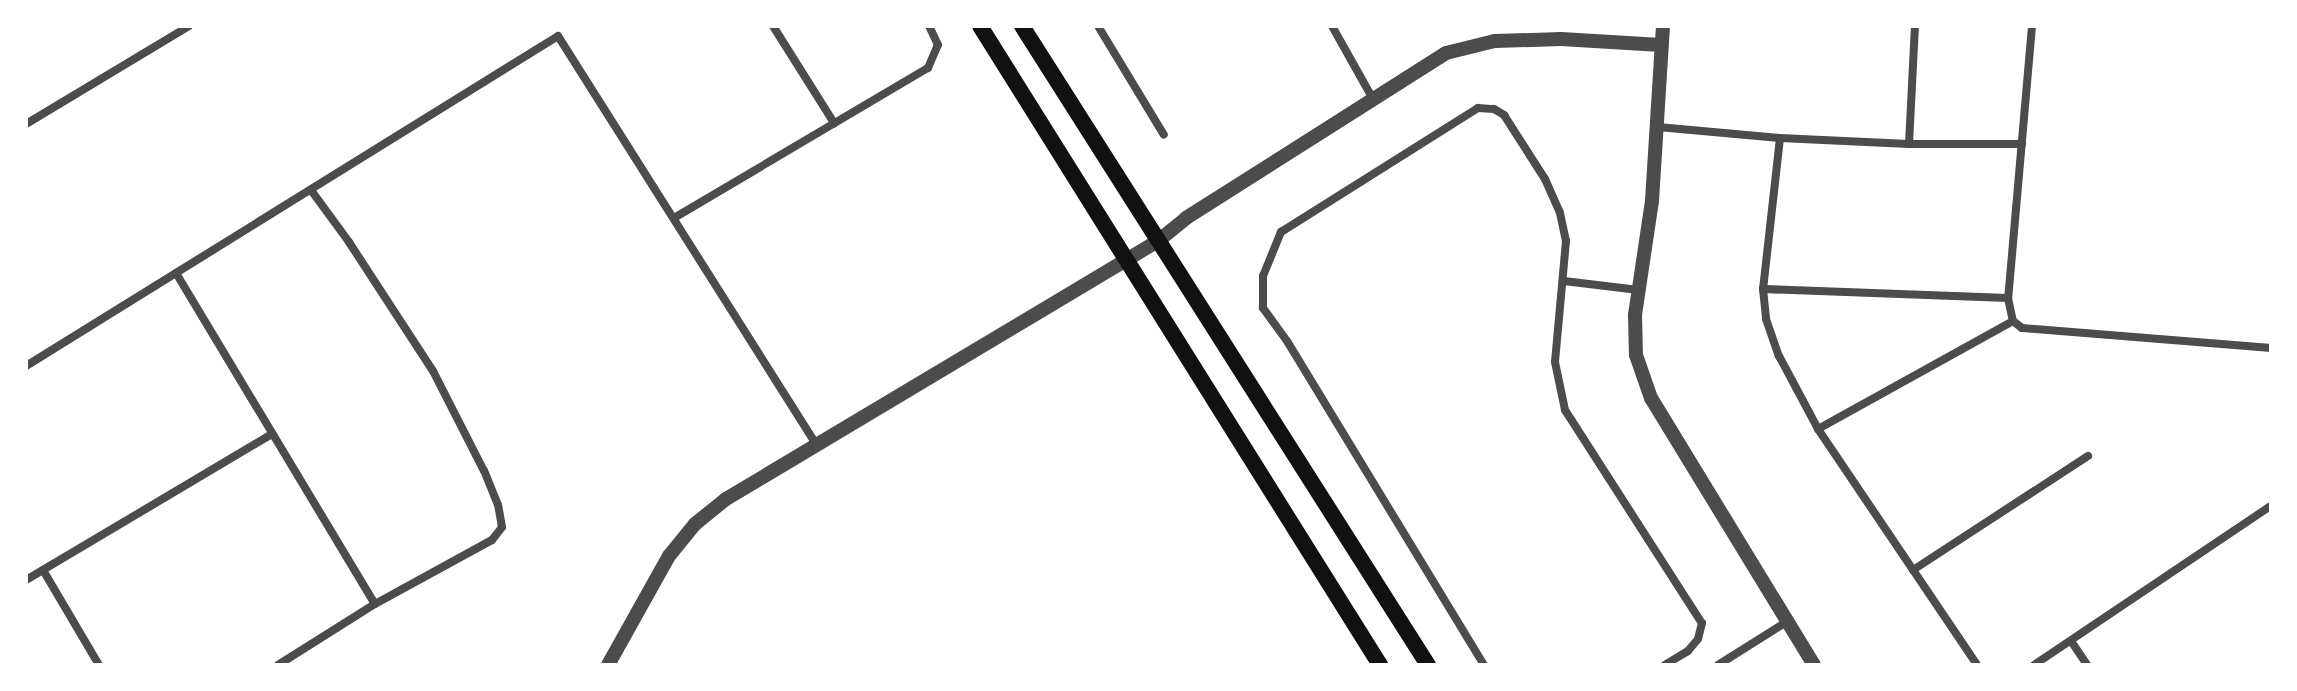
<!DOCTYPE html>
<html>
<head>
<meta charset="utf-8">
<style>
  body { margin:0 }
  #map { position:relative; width:2297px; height:691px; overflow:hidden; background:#fff; font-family:"DM Sans",sans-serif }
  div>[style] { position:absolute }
  .minor>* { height:8px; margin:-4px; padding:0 4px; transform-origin:4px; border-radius:4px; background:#4c4c4c }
  .tertiary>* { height:14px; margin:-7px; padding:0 7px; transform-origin:7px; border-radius:7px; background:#4c4c4c }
  .secondary>* { height:16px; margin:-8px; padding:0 8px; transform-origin:8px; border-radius:8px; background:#111 }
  span { translate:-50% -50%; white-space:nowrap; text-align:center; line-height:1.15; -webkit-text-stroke:6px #fff; paint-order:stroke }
  .frame { position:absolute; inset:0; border:28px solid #fff; pointer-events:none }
</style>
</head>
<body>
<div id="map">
  <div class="minor">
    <div style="left:773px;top:26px;width:115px;rotate:57.8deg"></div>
    <div style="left:1098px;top:26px;width:127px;rotate:58.8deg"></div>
    <div style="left:1332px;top:26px;width:84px;rotate:60.7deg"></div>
    <div style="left:2032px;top:26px;width:273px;rotate:95deg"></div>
    <div style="left:2008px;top:298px;width:24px;rotate:78deg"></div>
    <div style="left:2013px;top:321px;width:11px;rotate:38deg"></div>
    <div style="left:2022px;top:328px;width:250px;rotate:4.6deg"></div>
    <div style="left:26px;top:124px;width:190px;rotate:-31deg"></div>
    <div style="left:1658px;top:127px;width:122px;rotate:5.2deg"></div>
    <div style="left:1780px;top:138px;width:129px;rotate:2.7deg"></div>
    <div style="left:1909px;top:144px;width:113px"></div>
    <div style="left:1780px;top:138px;width:152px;rotate:96.4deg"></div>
    <div style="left:1763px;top:289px;width:30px;rotate:84deg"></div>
    <div style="left:1766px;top:319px;width:39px;rotate:71deg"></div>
    <div style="left:1779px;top:356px;width:83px;rotate:61.9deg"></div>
    <div style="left:1818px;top:429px;width:285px;rotate:56deg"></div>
    <div style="left:1909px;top:144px;width:118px;rotate:-87.1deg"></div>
    <div style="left:674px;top:218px;width:295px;rotate:-30.6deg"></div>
    <div style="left:928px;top:68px;width:25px;rotate:-67deg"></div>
    <div style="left:938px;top:45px;width:21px;rotate:-115deg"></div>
    <div style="left:176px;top:273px;width:386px;rotate:59deg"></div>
    <div style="left:1564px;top:281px;width:75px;rotate:6.9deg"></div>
    <div style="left:1763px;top:289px;width:245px;rotate:2.1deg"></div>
    <div style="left:26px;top:366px;width:626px;rotate:-31.81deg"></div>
    <div style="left:558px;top:36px;width:483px;rotate:57.7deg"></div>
    <div style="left:1818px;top:429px;width:223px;rotate:-29deg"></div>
    <div style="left:43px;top:570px;width:110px;rotate:59.5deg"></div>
    <div style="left:1913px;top:570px;width:209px;rotate:-33.1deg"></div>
    <div style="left:26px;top:580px;width:286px;rotate:-30.7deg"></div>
    <div style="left:2071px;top:641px;width:29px;rotate:56deg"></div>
    <div style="left:278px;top:665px;width:115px;rotate:-32.2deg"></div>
    <div style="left:375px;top:604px;width:133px;rotate:-28.7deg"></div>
    <div style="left:492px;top:540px;width:16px;rotate:-52deg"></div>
    <div style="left:502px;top:527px;width:22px;rotate:-100deg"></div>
    <div style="left:498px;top:505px;width:37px;rotate:-112deg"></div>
    <div style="left:484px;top:471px;width:112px;rotate:-117deg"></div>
    <div style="left:433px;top:371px;width:154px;rotate:-123.1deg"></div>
    <div style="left:349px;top:242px;width:64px;rotate:-126.2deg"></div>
    <div style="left:1484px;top:665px;width:379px;rotate:-121.3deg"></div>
    <div style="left:1287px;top:341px;width:41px;rotate:-126deg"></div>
    <div style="left:1263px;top:308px;width:32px;rotate:-90deg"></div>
    <div style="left:1263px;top:276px;width:48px;rotate:-67.8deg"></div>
    <div style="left:1281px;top:232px;width:233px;rotate:-32.2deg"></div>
    <div style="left:1478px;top:108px;width:16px;rotate:4deg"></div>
    <div style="left:1494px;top:109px;width:12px;rotate:31deg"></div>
    <div style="left:1504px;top:115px;width:76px;rotate:57.4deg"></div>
    <div style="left:1545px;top:179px;width:37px;rotate:66deg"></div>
    <div style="left:1560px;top:213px;width:29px;rotate:78deg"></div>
    <div style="left:1566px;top:241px;width:121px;rotate:95.2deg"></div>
    <div style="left:1555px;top:362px;width:49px;rotate:78.2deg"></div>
    <div style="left:1565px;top:410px;width:253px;rotate:57.3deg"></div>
    <div style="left:1702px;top:623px;width:16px;rotate:104deg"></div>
    <div style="left:1698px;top:639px;width:16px;rotate:130deg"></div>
    <div style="left:1688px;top:651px;width:27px;rotate:149deg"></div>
    <div style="left:1718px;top:665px;width:83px;rotate:-32.2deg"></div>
    <div style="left:2034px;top:665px;width:285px;rotate:-33.9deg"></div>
  </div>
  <div class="tertiary">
    <div style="left:1663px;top:26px;width:175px;rotate:93.6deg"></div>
    <div style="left:1652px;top:201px;width:115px;rotate:98.5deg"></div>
    <div style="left:1635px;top:315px;width:40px;rotate:88.6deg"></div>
    <div style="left:1636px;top:355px;width:46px;rotate:70.8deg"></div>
    <div style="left:1651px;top:398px;width:313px;rotate:58.6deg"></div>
    <div style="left:608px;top:665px;width:125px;rotate:-60.8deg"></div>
    <div style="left:669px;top:556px;width:41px;rotate:-50.9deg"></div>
    <div style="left:695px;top:524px;width:40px;rotate:-39deg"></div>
    <div style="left:726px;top:499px;width:503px;rotate:-30.85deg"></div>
    <div style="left:1158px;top:241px;width:36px;rotate:-39deg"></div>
    <div style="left:1186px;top:218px;width:308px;rotate:-32.4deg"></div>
    <div style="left:1446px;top:53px;width:50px;rotate:-13.8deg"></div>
    <div style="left:1495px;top:41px;width:66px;rotate:-1.7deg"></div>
    <div style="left:1561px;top:39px;width:100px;rotate:3.4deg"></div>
  </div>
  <div class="secondary">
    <div style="left:980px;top:26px;width:754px;rotate:57.95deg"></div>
    <div style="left:1022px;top:26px;width:757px;rotate:57.57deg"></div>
  </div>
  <div class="frame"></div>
</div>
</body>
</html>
